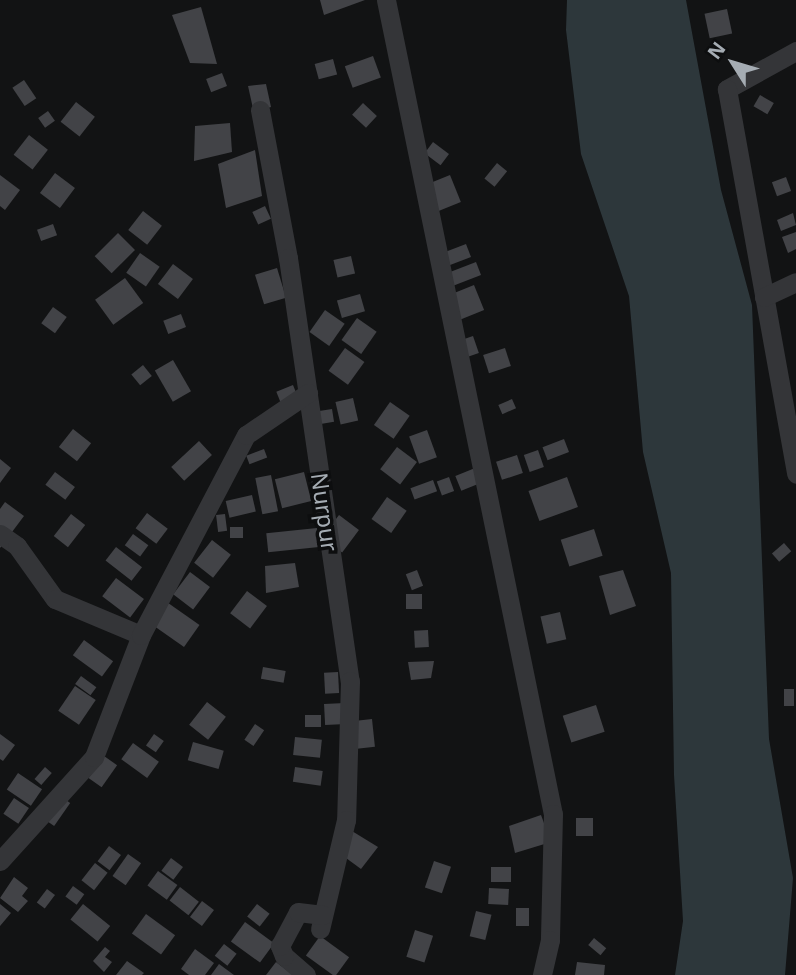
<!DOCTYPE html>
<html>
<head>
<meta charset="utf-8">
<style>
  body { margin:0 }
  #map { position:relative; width:796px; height:975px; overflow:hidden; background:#121314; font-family:"Noto Sans",sans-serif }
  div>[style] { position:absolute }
  .water>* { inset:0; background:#2d373b }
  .building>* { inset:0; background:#424347; transform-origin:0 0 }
  .minor>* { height:19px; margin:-9.5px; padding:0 9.5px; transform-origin:9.5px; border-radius:9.5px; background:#343538 }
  span { translate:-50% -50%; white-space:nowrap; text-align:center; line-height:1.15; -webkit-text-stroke:7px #0d0e0f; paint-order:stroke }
  .street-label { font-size:23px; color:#a5acb3 }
  .north { position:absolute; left:698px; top:28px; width:70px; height:70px; -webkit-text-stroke:5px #0d0e0f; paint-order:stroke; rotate:307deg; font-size:19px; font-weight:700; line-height:28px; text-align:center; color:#a5acb3 }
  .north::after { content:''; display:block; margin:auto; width:24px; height:32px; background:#a5acb3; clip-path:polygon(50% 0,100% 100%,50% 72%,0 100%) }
</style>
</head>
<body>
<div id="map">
  <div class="water">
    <div style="clip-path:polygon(567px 0,686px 0,721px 190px,752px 305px,769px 739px,793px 878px,785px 975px,675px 975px,683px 921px,674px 775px,671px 573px,643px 452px,629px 296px,581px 154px,566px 30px)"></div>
  </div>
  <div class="building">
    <div style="clip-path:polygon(320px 0,365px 0,324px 15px)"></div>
    <div style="clip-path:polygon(201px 7px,217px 64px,190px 63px,172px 15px)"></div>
    <div style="left:727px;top:9px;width:25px;height:23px;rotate:78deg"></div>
    <div style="left:373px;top:56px;width:23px;height:30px;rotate:70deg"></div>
    <div style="left:333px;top:59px;width:16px;height:19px;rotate:75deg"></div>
    <div style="left:222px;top:73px;width:14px;height:17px;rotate:69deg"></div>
    <div style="left:24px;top:80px;width:22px;height:14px;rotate:56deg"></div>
    <div style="clip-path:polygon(266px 84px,271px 107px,254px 113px,248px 86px)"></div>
    <div style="left:760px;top:95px;width:16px;height:13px;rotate:30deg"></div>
    <div style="left:76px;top:102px;width:24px;height:25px;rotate:38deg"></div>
    <div style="left:363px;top:103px;width:19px;height:16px;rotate:43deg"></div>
    <div style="left:48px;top:111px;width:12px;height:12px;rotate:55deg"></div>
    <div style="clip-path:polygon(230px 123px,232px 152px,194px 161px,195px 126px)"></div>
    <div style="left:29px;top:135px;width:24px;height:25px;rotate:38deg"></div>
    <div style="left:433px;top:142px;width:20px;height:14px;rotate:37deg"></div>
    <div style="clip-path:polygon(255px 150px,262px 196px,226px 208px,218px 164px)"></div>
    <div style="left:497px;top:163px;width:13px;height:20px;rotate:39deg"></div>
    <div style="left:55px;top:173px;width:25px;height:25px;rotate:37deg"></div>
    <div style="clip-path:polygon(0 175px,20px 190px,5px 210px,0 206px)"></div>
    <div style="left:450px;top:175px;width:29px;height:24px;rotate:68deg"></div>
    <div style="left:786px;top:177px;width:15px;height:15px;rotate:70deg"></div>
    <div style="left:265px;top:206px;width:14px;height:14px;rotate:65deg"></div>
    <div style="left:143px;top:211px;width:24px;height:24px;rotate:38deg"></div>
    <div style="clip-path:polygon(793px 213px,796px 225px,781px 231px,777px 220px)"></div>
    <div style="left:53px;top:224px;width:12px;height:17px;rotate:70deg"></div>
    <div style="clip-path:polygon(796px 232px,796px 249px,788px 253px,782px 237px)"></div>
    <div style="left:118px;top:233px;width:24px;height:33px;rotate:45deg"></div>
    <div style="left:466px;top:244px;width:14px;height:28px;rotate:69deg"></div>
    <div style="left:140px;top:253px;width:24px;height:24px;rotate:35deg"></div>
    <div style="left:351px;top:256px;width:18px;height:18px;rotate:77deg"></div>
    <div style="left:476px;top:262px;width:14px;height:36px;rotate:69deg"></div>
    <div style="left:173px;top:264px;width:25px;height:25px;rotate:37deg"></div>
    <div style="left:277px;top:268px;width:31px;height:23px;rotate:73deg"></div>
    <div style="left:125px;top:278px;width:31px;height:37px;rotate:54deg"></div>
    <div style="left:474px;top:285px;width:27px;height:32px;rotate:68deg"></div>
    <div style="left:360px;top:294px;width:18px;height:24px;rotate:74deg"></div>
    <div style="left:53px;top:307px;width:17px;height:20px;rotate:36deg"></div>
    <div style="left:325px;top:310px;width:24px;height:27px;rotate:35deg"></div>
    <div style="left:181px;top:314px;width:14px;height:19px;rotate:69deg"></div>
    <div style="left:357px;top:318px;width:24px;height:27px;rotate:35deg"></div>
    <div style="left:473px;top:336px;width:18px;height:20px;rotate:71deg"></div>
    <div style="left:345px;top:348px;width:24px;height:28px;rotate:36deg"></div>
    <div style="left:505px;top:348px;width:19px;height:23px;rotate:72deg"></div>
    <div style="left:173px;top:360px;width:36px;height:21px;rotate:60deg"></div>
    <div style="left:143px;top:365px;width:14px;height:15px;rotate:51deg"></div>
    <div style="left:293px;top:385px;width:11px;height:18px;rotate:68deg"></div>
    <div style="left:353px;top:398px;width:23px;height:18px;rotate:77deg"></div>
    <div style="left:512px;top:399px;width:10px;height:15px;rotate:66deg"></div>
    <div style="left:390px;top:402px;width:24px;height:28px;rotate:35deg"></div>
    <div style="left:332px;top:409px;width:13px;height:21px;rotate:81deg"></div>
    <div style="left:73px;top:429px;width:23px;height:23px;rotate:38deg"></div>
    <div style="left:427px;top:430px;width:29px;height:19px;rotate:70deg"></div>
    <div style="left:564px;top:439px;width:14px;height:23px;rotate:69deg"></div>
    <div style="left:199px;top:441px;width:19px;height:38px;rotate:47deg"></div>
    <div style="left:397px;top:447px;width:25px;height:28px;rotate:37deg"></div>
    <div style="left:264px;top:449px;width:9px;height:19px;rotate:69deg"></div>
    <div style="left:538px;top:450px;width:18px;height:15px;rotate:71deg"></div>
    <div style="left:517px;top:455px;width:19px;height:22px;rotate:72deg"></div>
    <div style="clip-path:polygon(0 459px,11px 468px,0 483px)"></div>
    <div style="left:485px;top:464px;width:16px;height:32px;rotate:68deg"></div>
    <div style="left:55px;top:472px;width:25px;height:16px;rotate:37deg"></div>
    <div style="left:304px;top:472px;width:30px;height:30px;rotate:76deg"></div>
    <div style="left:271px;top:475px;width:37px;height:16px;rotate:79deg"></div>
    <div style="left:449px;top:477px;width:15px;height:13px;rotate:70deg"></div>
    <div style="left:567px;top:477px;width:32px;height:41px;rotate:70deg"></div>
    <div style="left:433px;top:480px;width:12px;height:24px;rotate:70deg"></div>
    <div style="left:252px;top:495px;width:17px;height:27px;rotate:77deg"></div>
    <div style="left:387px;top:497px;width:24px;height:27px;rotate:35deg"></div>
    <div style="clip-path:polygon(5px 502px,24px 516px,0 548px,0 509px)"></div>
    <div style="left:147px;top:513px;width:26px;height:19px;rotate:37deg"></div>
    <div style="left:71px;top:514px;width:18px;height:28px;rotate:38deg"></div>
    <div style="left:225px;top:514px;width:17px;height:9px;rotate:83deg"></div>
    <div style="left:339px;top:515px;width:25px;height:28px;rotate:37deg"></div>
    <div style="left:230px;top:527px;width:13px;height:11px"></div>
    <div style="left:317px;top:528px;width:19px;height:51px;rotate:84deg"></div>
    <div style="left:594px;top:529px;width:28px;height:35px;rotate:72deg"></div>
    <div style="left:133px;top:534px;width:19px;height:14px;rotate:36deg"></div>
    <div style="left:212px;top:540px;width:24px;height:29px;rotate:38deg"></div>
    <div style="left:784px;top:543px;width:11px;height:16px;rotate:49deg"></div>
    <div style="left:116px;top:547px;width:33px;height:17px;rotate:38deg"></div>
    <div style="clip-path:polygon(295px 563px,299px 587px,266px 593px,265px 566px)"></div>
    <div style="left:417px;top:570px;width:17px;height:12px;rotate:69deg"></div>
    <div style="clip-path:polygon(623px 570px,636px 606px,610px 615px,599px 576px)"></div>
    <div style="left:190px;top:572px;width:25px;height:28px;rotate:37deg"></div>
    <div style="left:116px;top:578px;width:35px;height:23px;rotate:37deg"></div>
    <div style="left:247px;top:591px;width:25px;height:28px;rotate:37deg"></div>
    <div style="left:422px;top:594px;width:15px;height:16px;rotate:90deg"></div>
    <div style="left:161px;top:598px;width:47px;height:27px;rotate:35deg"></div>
    <div style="left:560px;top:612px;width:28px;height:20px;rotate:77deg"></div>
    <div style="left:428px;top:630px;width:17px;height:14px;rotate:87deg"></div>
    <div style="left:84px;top:640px;width:36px;height:19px;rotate:36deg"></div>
    <div style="clip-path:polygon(434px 661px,431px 678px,411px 680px,408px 662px)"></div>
    <div style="left:263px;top:667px;width:23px;height:12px;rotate:10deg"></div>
    <div style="left:338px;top:672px;width:21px;height:14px;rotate:87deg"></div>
    <div style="left:81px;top:676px;width:19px;height:10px;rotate:36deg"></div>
    <div style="left:75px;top:686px;width:25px;height:30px;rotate:34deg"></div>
    <div style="left:794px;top:689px;width:17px;height:10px;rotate:90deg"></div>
    <div style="left:207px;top:702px;width:24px;height:29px;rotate:38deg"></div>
    <div style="left:345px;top:703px;width:21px;height:21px;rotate:87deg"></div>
    <div style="left:596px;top:705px;width:28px;height:35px;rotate:72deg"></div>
    <div style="left:321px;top:715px;width:12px;height:16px;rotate:90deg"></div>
    <div style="left:372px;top:719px;width:28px;height:18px;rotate:84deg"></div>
    <div style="left:255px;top:724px;width:11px;height:19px;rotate:34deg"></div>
    <div style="clip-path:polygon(0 734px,15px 745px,3px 761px,0 759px)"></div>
    <div style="left:154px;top:734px;width:12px;height:14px;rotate:35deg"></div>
    <div style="left:295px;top:737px;width:27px;height:18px;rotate:6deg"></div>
    <div style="left:193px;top:742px;width:32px;height:19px;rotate:16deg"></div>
    <div style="left:133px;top:743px;width:32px;height:20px;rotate:36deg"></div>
    <div style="left:104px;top:756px;width:16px;height:27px;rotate:35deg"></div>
    <div style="left:45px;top:767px;width:9px;height:16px;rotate:41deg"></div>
    <div style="left:295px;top:767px;width:28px;height:15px;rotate:8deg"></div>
    <div style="left:18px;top:773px;width:29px;height:20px;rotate:34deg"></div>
    <div style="left:53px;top:791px;width:21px;height:28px;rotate:35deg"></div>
    <div style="left:14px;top:798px;width:18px;height:19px;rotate:34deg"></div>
    <div style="clip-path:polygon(541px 815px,551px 842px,515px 853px,509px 826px)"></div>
    <div style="left:576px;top:818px;width:17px;height:18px"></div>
    <div style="clip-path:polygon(347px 828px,378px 847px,361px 869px,346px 858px)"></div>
    <div style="left:109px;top:846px;width:15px;height:19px;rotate:37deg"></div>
    <div style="left:128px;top:854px;width:16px;height:27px;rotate:35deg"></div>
    <div style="left:171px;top:858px;width:15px;height:16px;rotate:37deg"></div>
    <div style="left:434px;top:861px;width:18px;height:28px;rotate:19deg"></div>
    <div style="left:95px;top:863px;width:16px;height:22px;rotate:38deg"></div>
    <div style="left:491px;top:867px;width:20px;height:15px"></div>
    <div style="left:158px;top:871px;width:24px;height:18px;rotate:36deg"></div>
    <div style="clip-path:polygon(14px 877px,28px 888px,22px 896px,28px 901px,18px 912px,0 898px)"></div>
    <div style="left:73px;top:886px;width:14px;height:13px;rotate:36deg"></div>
    <div style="left:180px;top:887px;width:24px;height:17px;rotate:38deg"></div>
    <div style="left:489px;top:888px;width:20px;height:16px;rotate:3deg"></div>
    <div style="left:47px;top:889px;width:10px;height:17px;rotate:37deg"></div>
    <div style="left:202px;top:901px;width:15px;height:20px;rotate:37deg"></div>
    <div style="clip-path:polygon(0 904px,11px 913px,0 926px)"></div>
    <div style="left:83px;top:904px;width:35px;height:20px;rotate:39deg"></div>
    <div style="left:257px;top:904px;width:16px;height:16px;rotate:38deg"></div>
    <div style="left:516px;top:908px;width:13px;height:18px"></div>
    <div style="left:476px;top:911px;width:16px;height:26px;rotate:14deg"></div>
    <div style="left:146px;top:914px;width:36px;height:24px;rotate:36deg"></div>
    <div style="left:245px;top:922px;width:36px;height:24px;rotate:36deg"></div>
    <div style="left:415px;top:930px;width:19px;height:28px;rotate:18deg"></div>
    <div style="left:320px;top:936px;width:36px;height:24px;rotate:36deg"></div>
    <div style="left:594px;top:938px;width:16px;height:9px;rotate:40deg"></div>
    <div style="left:224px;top:944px;width:16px;height:15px;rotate:38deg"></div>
    <div style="clip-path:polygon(105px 947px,110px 951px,105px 957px,112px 962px,104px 972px,93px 961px)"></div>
    <div style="clip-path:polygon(195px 949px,214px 963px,205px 975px,189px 975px,181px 969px)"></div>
    <div style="clip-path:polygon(127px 961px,144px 973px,142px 975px,116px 975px)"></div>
    <div style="clip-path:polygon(276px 962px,293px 975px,266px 975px)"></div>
    <div style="clip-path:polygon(577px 962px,605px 965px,604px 975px,575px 975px)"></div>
    <div style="clip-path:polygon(219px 964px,234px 975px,211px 975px)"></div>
  </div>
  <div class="minor">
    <div style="left:386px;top:0;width:831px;rotate:78.41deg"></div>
    <div style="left:553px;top:814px;width:126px;rotate:91.4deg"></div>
    <div style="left:550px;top:940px;width:36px;rotate:103deg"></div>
    <div style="left:796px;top:51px;width:79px;rotate:151.2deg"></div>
    <div style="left:727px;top:89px;width:391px;rotate:79.8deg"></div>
    <div style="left:260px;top:110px;width:151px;rotate:79.3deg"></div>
    <div style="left:288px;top:258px;width:428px;rotate:81.7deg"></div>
    <div style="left:350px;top:681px;width:139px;rotate:91.6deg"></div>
    <div style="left:346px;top:820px;width:112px;rotate:103.4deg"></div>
    <div style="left:764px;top:297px;width:35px;rotate:-25deg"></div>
    <div style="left:0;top:534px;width:21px;rotate:35deg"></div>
    <div style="left:17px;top:546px;width:65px;rotate:54.4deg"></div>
    <div style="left:55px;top:599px;width:93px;rotate:22.7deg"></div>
    <div style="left:0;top:861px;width:140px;rotate:-47.9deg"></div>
    <div style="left:94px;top:757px;width:131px;rotate:-68.9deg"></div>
    <div style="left:141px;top:635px;width:226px;rotate:-62.3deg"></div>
    <div style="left:246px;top:435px;width:75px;rotate:-34.1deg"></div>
    <div style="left:306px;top:975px;width:29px;rotate:-139deg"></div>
    <div style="left:284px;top:956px;width:11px;rotate:-112deg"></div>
    <div style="left:280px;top:946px;width:38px;rotate:-62deg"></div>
    <div style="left:298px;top:912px;width:25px;rotate:7deg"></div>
  </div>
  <div class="street-label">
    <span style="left:325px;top:512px;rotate:82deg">Nurpur</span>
  </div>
  <div class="north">N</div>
</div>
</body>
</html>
